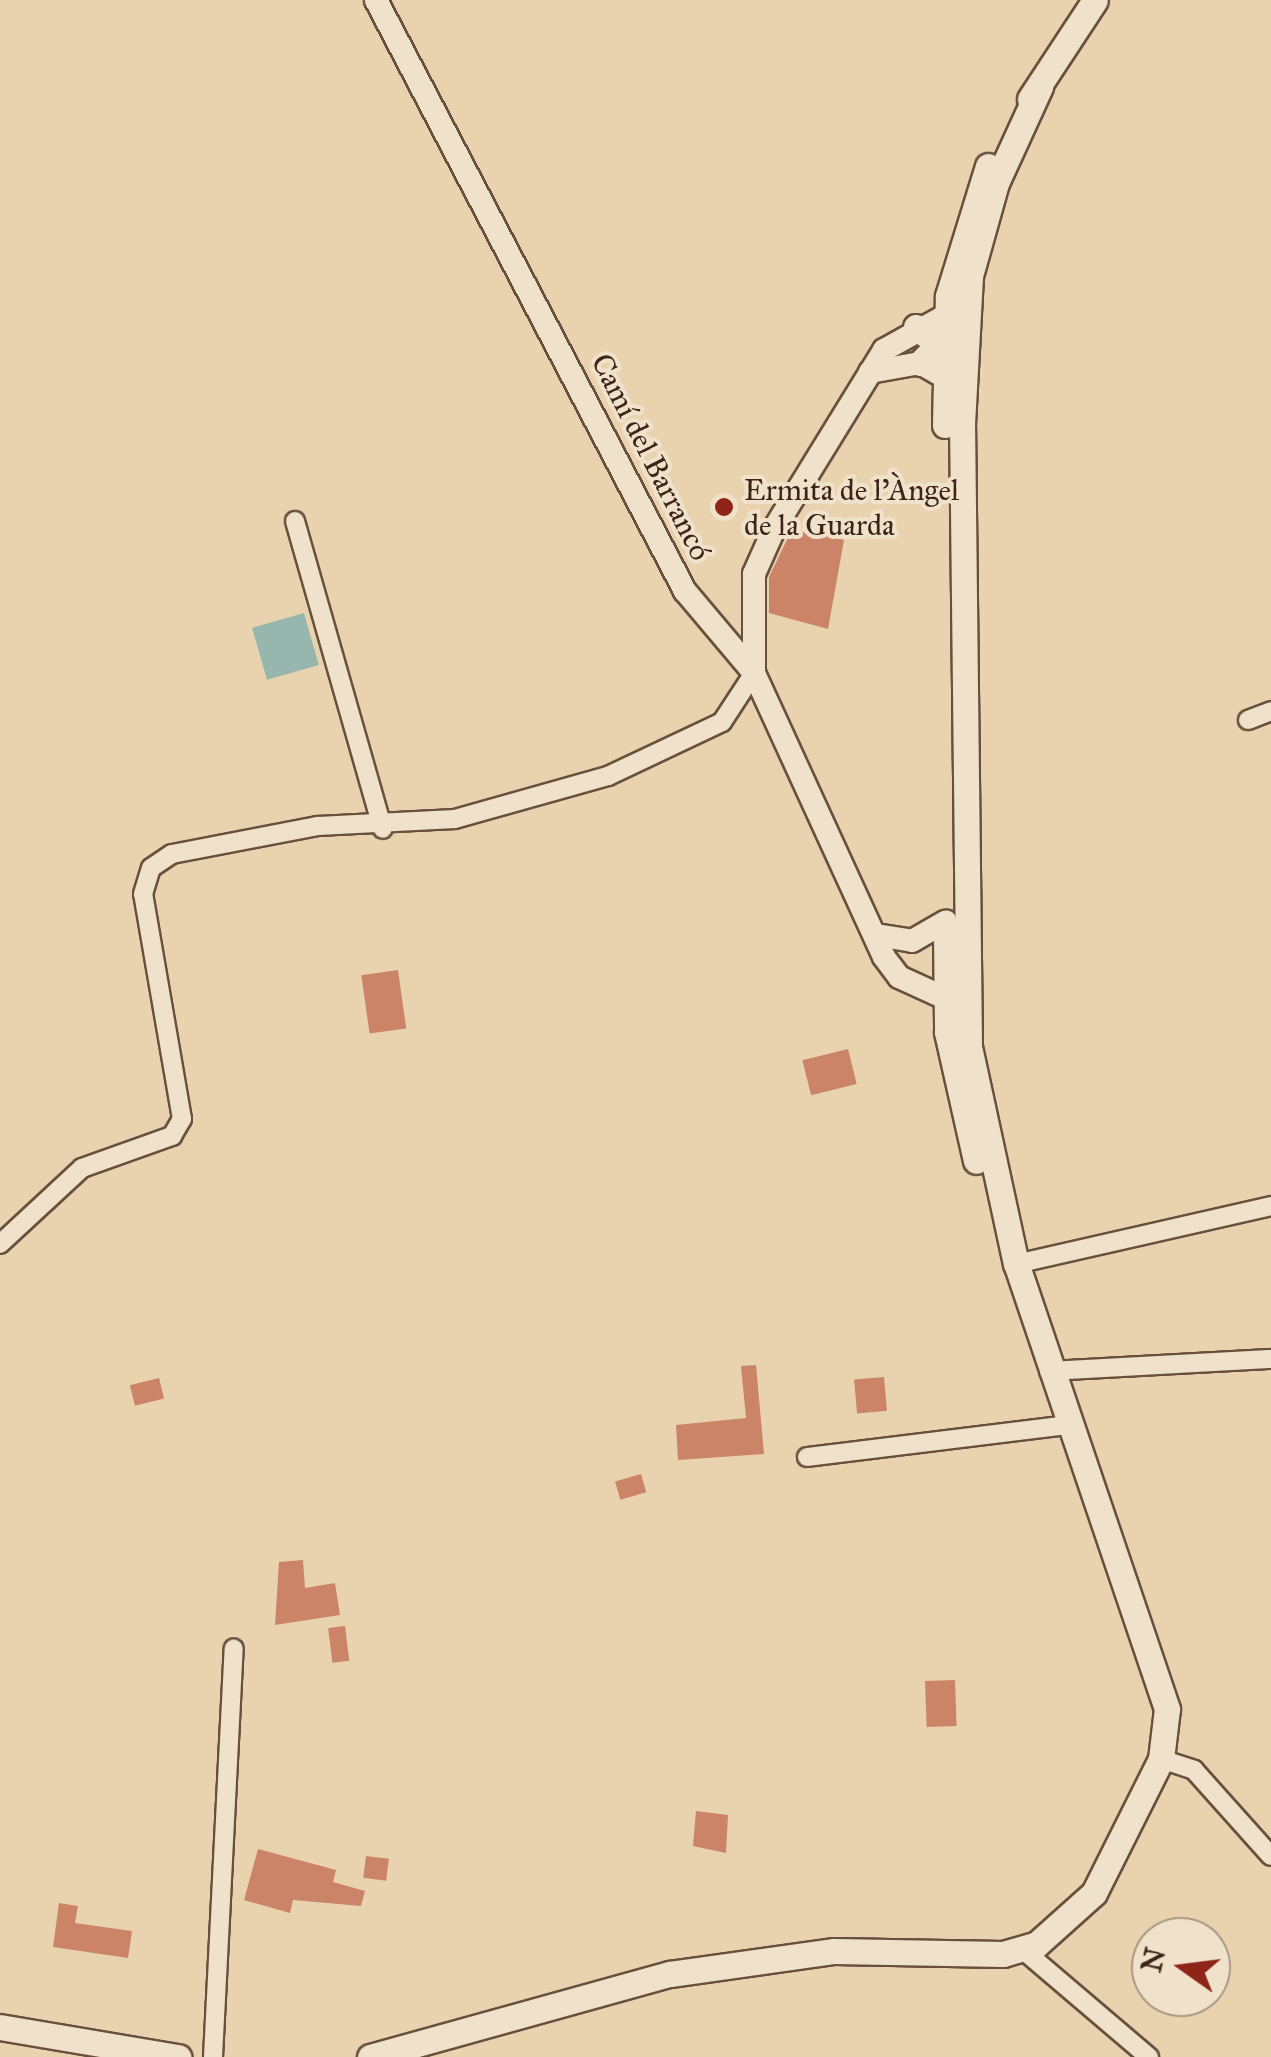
<!DOCTYPE html>
<html>
<head>
<meta charset="utf-8">
<style>
  body { margin:0 }
  #map { position:relative; width:1271px; height:2057px; overflow:hidden; background:#e8d3ae; font-family:"IM FELL Great Primer",serif }
  div>[style] { position:absolute }
  .water>* { inset:0; background:#97b7ae; transform-origin:0 0 }
  .building>* { inset:0; background:#cb8467; transform-origin:0 0 }
  .roads { filter:drop-shadow(2px 0 #68503e) drop-shadow(-2px 0 #68503e) drop-shadow(0 2px #68503e) drop-shadow(0 -2px #68503e) }
  .minor>* { height:18px; margin:-9px; padding:0 9px; transform-origin:9px; border-radius:9px; background:#f0e2ca }
  .tertiary>* { height:22px; margin:-11px; padding:0 11px; transform-origin:11px; border-radius:11px; background:#f0e2ca }
  .secondary>* { height:25px; margin:-12.5px; padding:0 12.5px; transform-origin:12.5px; border-radius:12.5px; background:#f0e2ca }
  .dots>* { width:28px; height:28px; translate:-50% -50%; box-sizing:border-box; border:5px solid #f0e2ca; border-radius:50% }
  span { translate:-50% -50%; white-space:nowrap; text-align:center; line-height:1.15; -webkit-text-stroke:8px #f0e2ca; paint-order:stroke }
  .street-label { font-size:30px; color:#3d2419 }
  .poi-label { font-size:30px; color:#3d2419 }
  .left { translate:0 -50%; text-align:left }
  .north { position:absolute; left:1131px; top:1917px; width:100px; height:100px; box-sizing:border-box; background:#f0e2ca; border:2px solid #a89683; border-radius:50%; rotate:284deg; font-size:28px; font-weight:700; line-height:40px; text-align:center; color:#3d2419 }
  .north::after { content:''; display:block; margin:auto; width:35px; height:45px; background:#8f2418; clip-path:polygon(50% 0,100% 100%,50% 72%,0 100%) }
</style>
</head>
<body>
<div id="map">
  <div class="water">
    <div style="left:304px;top:613px;width:54px;height:54px;rotate:74deg"></div>
  </div>
  <div class="building">
    <div style="clip-path:polygon(794px 525px,844px 540px,828px 629px,769px 613px,769px 577px)"></div>
    <div style="left:398px;top:970px;width:59px;height:37px;rotate:82deg"></div>
    <div style="left:848px;top:1049px;width:36px;height:47px;rotate:76deg"></div>
    <div style="clip-path:polygon(756px 1365px,764px 1454px,678px 1460px,676px 1425px,746px 1418px,741px 1366px)"></div>
    <div style="left:884px;top:1377px;width:34px;height:30px;rotate:85deg"></div>
    <div style="left:159px;top:1378px;width:21px;height:30px;rotate:76deg"></div>
    <div style="left:641px;top:1474px;width:19px;height:27px;rotate:74deg"></div>
    <div style="clip-path:polygon(303px 1560px,305px 1588px,335px 1583px,340px 1615px,275px 1625px,279px 1562px)"></div>
    <div style="left:345px;top:1626px;width:35px;height:17px;rotate:83deg"></div>
    <div style="left:955px;top:1680px;width:46px;height:30px;rotate:88deg"></div>
    <div style="clip-path:polygon(696px 1811px,728px 1815px,726px 1853px,693px 1846px)"></div>
    <div style="clip-path:polygon(258px 1849px,336px 1870px,333px 1882px,365px 1891px,361px 1906px,293px 1900px,290px 1913px,244px 1900px)"></div>
    <div style="left:366px;top:1856px;width:23px;height:22px;rotate:7deg"></div>
    <div style="clip-path:polygon(59px 1903px,78px 1906px,75px 1923px,132px 1931px,128px 1958px,53px 1947px)"></div>
  </div>
  <div class="roads">
    <div class="minor">
      <div style="left:295px;top:521px;width:320px;rotate:74.1deg"></div>
      <div style="left:1248px;top:720px;width:25px;rotate:-21deg"></div>
      <div style="left:0;top:1244px;width:112px;rotate:-42.8deg"></div>
      <div style="left:82px;top:1168px;width:96px;rotate:-19.6deg"></div>
      <div style="left:172px;top:1136px;width:20px;rotate:-60deg"></div>
      <div style="left:182px;top:1119px;width:228px;rotate:-99.8deg"></div>
      <div style="left:143px;top:894px;width:27px;rotate:-73deg"></div>
      <div style="left:151px;top:868px;width:25px;rotate:-34deg"></div>
      <div style="left:172px;top:854px;width:149px;rotate:-10.9deg"></div>
      <div style="left:318px;top:826px;width:137px;rotate:-2.9deg"></div>
      <div style="left:455px;top:819px;width:159px;rotate:-15.7deg"></div>
      <div style="left:608px;top:776px;width:126px;rotate:-25.3deg"></div>
      <div style="left:722px;top:722px;width:59px;rotate:-56.9deg"></div>
      <div style="left:1016px;top:1264px;width:262px;rotate:-12.8deg"></div>
      <div style="left:1049px;top:1371px;width:222px;rotate:-3.1deg"></div>
      <div style="left:807px;top:1457px;width:263px;rotate:-7deg"></div>
      <div style="left:1161px;top:1759px;width:35px;rotate:18deg"></div>
      <div style="left:1194px;top:1770px;width:115px;rotate:48.2deg"></div>
      <div style="left:1022px;top:1949px;width:167px;rotate:40.4deg"></div>
      <div style="left:213px;top:2057px;width:409px;rotate:-87.1deg"></div>
    </div>
    <div class="tertiary">
      <div style="left:376px;top:0;width:667px;rotate:62.4deg"></div>
      <div style="left:685px;top:591px;width:107px;rotate:49.9deg"></div>
      <div style="left:754px;top:673px;width:312px;rotate:65.4deg"></div>
      <div style="left:884px;top:957px;width:25px;rotate:53deg"></div>
      <div style="left:899px;top:977px;width:53px;rotate:24.6deg"></div>
      <div style="left:870px;top:372px;width:51px;rotate:-10.2deg"></div>
      <div style="left:920px;top:363px;width:30px;rotate:30deg"></div>
      <div style="left:754px;top:673px;width:99px;rotate:-90deg"></div>
      <div style="left:754px;top:574px;width:49px;rotate:-66deg"></div>
      <div style="left:774px;top:529px;width:210px;rotate:-58.4deg"></div>
      <div style="left:884px;top:350px;width:72px;rotate:-29.1deg"></div>
      <div style="left:876px;top:935px;width:36px;rotate:9deg"></div>
      <div style="left:912px;top:941px;width:39px;rotate:-30deg"></div>
    </div>
    <div class="secondary">
      <div style="left:1030px;top:99px;width:118px;rotate:-56.7deg"></div>
      <div style="left:916px;top:327px;width:46px;rotate:37.9deg"></div>
      <div style="left:920px;top:363px;width:42px;rotate:-45deg"></div>
      <div style="left:945px;top:425px;width:129px;rotate:-88.7deg"></div>
      <div style="left:948px;top:296px;width:136px;rotate:-72.9deg"></div>
      <div style="left:946px;top:930px;width:102px;rotate:89.4deg"></div>
      <div style="left:947px;top:1032px;width:132px;rotate:77.3deg"></div>
      <div style="left:0;top:2027px;width:181px;rotate:9.6deg"></div>
      <div style="left:370px;top:2057px;width:311px;rotate:-15.5deg"></div>
      <div style="left:670px;top:1974px;width:166px;rotate:-8deg"></div>
      <div style="left:834px;top:1951px;width:169px;rotate:1deg"></div>
      <div style="left:1003px;top:1954px;width:35px;rotate:-16deg"></div>
      <div style="left:1037px;top:1944px;width:76px;rotate:-41.8deg"></div>
      <div style="left:1094px;top:1893px;width:150px;rotate:-63.4deg"></div>
      <div style="left:1161px;top:1759px;width:50px;rotate:-83.2deg"></div>
      <div style="left:1167px;top:1709px;width:470px;rotate:-108.7deg"></div>
      <div style="left:1016px;top:1264px;width:223px;rotate:-102.2deg"></div>
      <div style="left:969px;top:1046px;width:622px;rotate:-90.64deg"></div>
      <div style="left:962px;top:424px;width:148px;rotate:-86.9deg"></div>
      <div style="left:970px;top:276px;width:97px;rotate:-74.4deg"></div>
      <div style="left:996px;top:183px;width:106px;rotate:-65.4deg"></div>
    </div>
  </div>
  <div class="dots">
    <div style="left:724px;top:507px;background:#8f2418"></div>
  </div>
  <div class="street-label">
    <span style="left:651px;top:457px;rotate:63deg">Camí del Barrancó</span>
  </div>
  <div class="poi-label">
    <span class="left" style="left:744px;top:507px">Ermita de l'Àngel<br>de la Guarda</span>
  </div>
  <div class="north">N</div>
</div>
</body>
</html>
